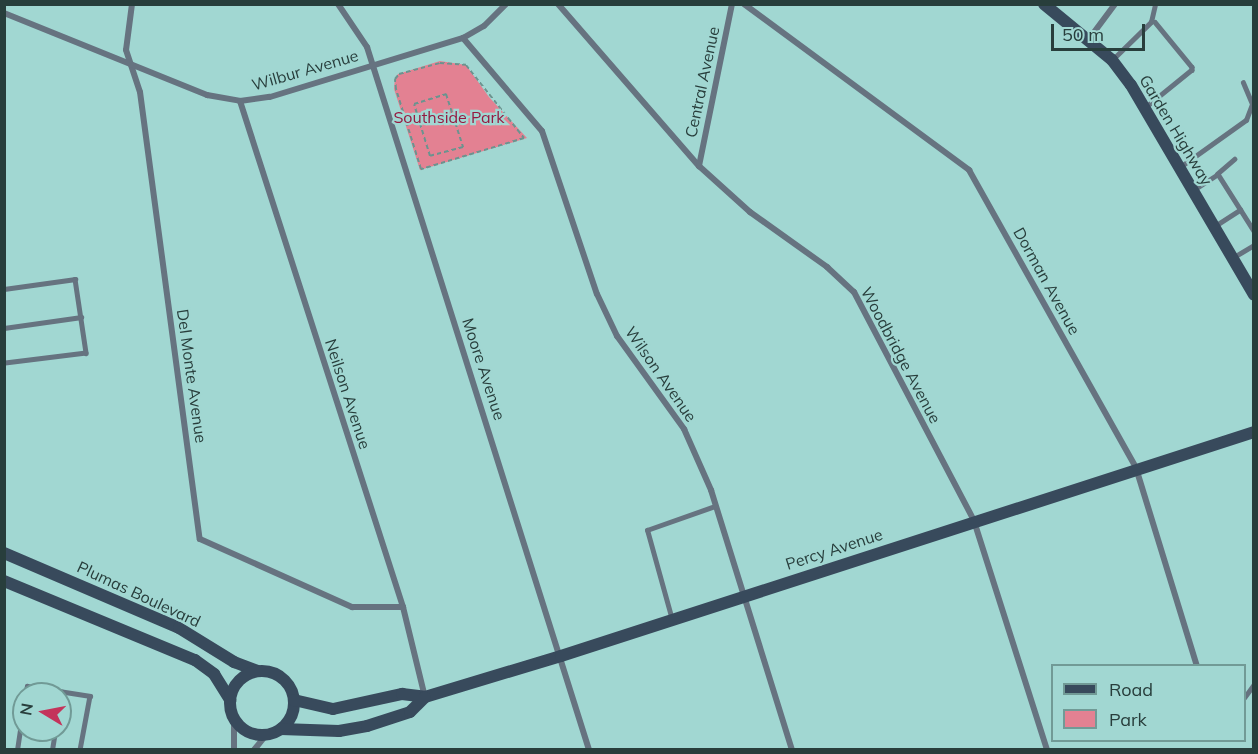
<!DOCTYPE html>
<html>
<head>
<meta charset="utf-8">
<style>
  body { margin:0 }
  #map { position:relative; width:1258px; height:754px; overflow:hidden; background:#a1d7d2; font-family:Mulish,sans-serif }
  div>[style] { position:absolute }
  .green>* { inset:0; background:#e38192 }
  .path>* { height:2px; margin-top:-1px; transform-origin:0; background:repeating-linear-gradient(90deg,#6b938f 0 4.5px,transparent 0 7.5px) }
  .lane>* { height:4.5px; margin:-2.25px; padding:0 2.25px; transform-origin:2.25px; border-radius:2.25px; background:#667380 }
  .street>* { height:6px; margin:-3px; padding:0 3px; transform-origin:3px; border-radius:3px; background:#667380 }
  .secondary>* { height:12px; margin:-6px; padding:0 6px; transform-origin:6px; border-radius:6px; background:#384a5c }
  .secondary>.ring { margin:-6px; padding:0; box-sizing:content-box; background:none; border:12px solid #384a5c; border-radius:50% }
  span { translate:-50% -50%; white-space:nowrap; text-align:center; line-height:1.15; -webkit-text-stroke:4.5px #a1d7d2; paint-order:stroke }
  .street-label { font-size:16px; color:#283e3c }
  .park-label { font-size:16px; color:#951940 }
  .frame { position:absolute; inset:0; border:6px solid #283e3c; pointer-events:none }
  .legend { position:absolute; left:1051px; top:664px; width:195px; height:78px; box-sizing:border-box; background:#a1d7d2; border:2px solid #719a96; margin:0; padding:8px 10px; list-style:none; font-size:18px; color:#283e3c }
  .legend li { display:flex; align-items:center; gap:12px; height:30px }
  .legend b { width:30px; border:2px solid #719a96 }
  .north { position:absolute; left:12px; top:682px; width:60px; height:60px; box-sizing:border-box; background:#a1d7d2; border:2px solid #719a96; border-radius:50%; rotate:280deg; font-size:16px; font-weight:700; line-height:24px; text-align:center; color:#283e3c }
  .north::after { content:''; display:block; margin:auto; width:21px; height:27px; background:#c4345b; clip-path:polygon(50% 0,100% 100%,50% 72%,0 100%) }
  .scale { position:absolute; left:1051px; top:24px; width:94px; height:27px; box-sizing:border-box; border:3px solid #283e3c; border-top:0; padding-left:8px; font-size:18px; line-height:21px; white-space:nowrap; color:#283e3c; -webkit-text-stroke:4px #a1d7d2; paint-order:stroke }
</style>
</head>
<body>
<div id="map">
  <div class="green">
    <div style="clip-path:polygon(440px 61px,466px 65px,489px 97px,527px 138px,420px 170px,394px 89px,395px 78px,398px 74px)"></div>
  </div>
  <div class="path">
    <div style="left:440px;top:63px;width:26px;rotate:4deg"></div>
    <div style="left:466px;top:65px;width:93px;rotate:51.5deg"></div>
    <div style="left:524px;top:138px;width:108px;rotate:163.2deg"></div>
    <div style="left:421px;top:169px;width:84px;rotate:-107.4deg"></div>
    <div style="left:396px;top:89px;width:10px;rotate:-96deg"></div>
    <div style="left:395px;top:79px;width:6px;rotate:-51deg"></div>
    <div style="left:399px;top:74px;width:42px;rotate:-15deg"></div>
    <div style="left:446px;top:94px;width:56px;rotate:72.2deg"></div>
    <div style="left:463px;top:147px;width:34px;rotate:165deg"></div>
    <div style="left:430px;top:156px;width:54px;rotate:-107.1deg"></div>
    <div style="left:414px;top:104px;width:34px;rotate:-17deg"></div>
  </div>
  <div class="lane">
    <div style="left:1151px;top:22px;width:18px;rotate:-77deg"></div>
    <div style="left:1112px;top:60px;width:54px;rotate:-44.3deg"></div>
    <div style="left:1151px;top:22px;width:4px"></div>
    <div style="left:1155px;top:22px;width:58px;rotate:50.6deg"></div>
    <div style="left:1192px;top:67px;width:3px;rotate:90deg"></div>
    <div style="left:1192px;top:70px;width:60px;rotate:141deg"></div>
    <div style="left:1235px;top:159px;width:23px;rotate:139deg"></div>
    <div style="left:1218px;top:174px;width:67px;rotate:57.7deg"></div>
    <div style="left:1180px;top:167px;width:81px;rotate:-35.5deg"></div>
    <div style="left:1246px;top:120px;width:17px;rotate:-69deg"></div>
    <div style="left:1252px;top:104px;width:23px;rotate:-113deg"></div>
    <div style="left:1195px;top:189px;width:27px;rotate:-33deg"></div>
    <div style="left:1215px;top:226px;width:30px;rotate:-33deg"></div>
    <div style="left:1234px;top:257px;width:23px;rotate:-31deg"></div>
    <div style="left:4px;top:289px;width:72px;rotate:-8deg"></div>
    <div style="left:75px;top:279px;width:75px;rotate:81.5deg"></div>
    <div style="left:86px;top:353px;width:83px;rotate:173deg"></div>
    <div style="left:4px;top:328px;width:78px;rotate:-8.1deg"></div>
    <div style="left:672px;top:620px;width:93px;rotate:-105.5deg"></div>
    <div style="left:647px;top:530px;width:72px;rotate:-19.4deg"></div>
    <div style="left:25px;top:694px;width:8px;rotate:-76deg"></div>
    <div style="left:27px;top:686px;width:64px;rotate:9deg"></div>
    <div style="left:90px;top:696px;width:55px;rotate:100.5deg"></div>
    <div style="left:1244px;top:698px;width:17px;rotate:-54deg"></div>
    <div style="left:60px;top:703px;width:11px;rotate:-80deg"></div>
    <div style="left:17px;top:750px;width:48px;rotate:-81.5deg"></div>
    <div style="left:52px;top:750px;width:20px;rotate:-81deg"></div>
  </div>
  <div class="street">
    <div style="left:132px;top:4px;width:46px;rotate:97.4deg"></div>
    <div style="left:126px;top:50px;width:44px;rotate:71.6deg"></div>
    <div style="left:140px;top:92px;width:451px;rotate:82.4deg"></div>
    <div style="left:200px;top:539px;width:167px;rotate:24.1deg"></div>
    <div style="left:352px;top:607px;width:51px"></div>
    <div style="left:338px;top:4px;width:52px;rotate:56deg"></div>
    <div style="left:367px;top:47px;width:737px;rotate:72.47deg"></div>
    <div style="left:558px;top:4px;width:215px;rotate:49deg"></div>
    <div style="left:699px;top:166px;width:69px;rotate:42deg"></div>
    <div style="left:750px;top:212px;width:95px;rotate:35.5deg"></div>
    <div style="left:827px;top:267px;width:37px;rotate:43deg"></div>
    <div style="left:854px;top:292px;width:259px;rotate:62.3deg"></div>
    <div style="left:974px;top:521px;width:240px;rotate:72.3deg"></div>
    <div style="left:744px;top:4px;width:280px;rotate:36.4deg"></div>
    <div style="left:969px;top:170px;width:342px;rotate:60.7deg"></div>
    <div style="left:1136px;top:468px;width:207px;rotate:72.9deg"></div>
    <div style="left:4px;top:13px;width:219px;rotate:22deg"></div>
    <div style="left:207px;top:95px;width:34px;rotate:10deg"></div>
    <div style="left:240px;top:101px;width:30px;rotate:-8deg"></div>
    <div style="left:270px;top:97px;width:202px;rotate:-17deg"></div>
    <div style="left:463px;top:38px;width:24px;rotate:-30deg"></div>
    <div style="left:484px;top:26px;width:31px;rotate:-45deg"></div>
    <div style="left:463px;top:38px;width:122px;rotate:49.7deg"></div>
    <div style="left:542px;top:131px;width:172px;rotate:71.4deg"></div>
    <div style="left:597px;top:294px;width:47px;rotate:64.5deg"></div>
    <div style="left:617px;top:336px;width:115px;rotate:54.2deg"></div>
    <div style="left:684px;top:429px;width:67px;rotate:66.1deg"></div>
    <div style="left:711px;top:490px;width:272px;rotate:72.7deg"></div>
    <div style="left:1089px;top:39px;width:44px;rotate:-53.4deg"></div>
    <div style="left:240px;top:101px;width:532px;rotate:72.14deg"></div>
    <div style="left:403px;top:607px;width:93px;rotate:76.3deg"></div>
    <div style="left:699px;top:166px;width:165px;rotate:-78.5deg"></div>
    <div style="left:234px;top:720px;width:30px;rotate:90deg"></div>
    <div style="left:254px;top:750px;width:19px;rotate:-51deg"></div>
  </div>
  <div class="secondary">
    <div style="left:1044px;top:4px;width:88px;rotate:39.5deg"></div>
    <div style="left:1112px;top:60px;width:31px;rotate:53deg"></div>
    <div style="left:1131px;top:85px;width:243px;rotate:59.6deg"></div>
    <div style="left:4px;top:553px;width:190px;rotate:23.2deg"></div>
    <div style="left:179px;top:628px;width:65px;rotate:31.7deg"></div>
    <div style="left:234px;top:662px;width:25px;rotate:21deg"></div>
    <div style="left:4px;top:581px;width:207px;rotate:22.5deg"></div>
    <div style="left:195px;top:660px;width:24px;rotate:36deg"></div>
    <div style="left:214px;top:674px;width:31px;rotate:58deg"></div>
    <div class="ring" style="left:230px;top:671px;width:52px;height:52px"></div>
    <div style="left:294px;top:700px;width:40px;rotate:13deg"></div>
    <div style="left:333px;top:709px;width:71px;rotate:-12.3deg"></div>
    <div style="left:402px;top:694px;width:23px;rotate:7deg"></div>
    <div style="left:425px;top:697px;width:142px;rotate:-16.8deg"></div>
    <div style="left:561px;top:656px;width:728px;rotate:-17.91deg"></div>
    <div style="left:281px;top:729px;width:58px;rotate:2deg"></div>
    <div style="left:339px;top:731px;width:28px;rotate:-10deg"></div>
    <div style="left:367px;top:726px;width:45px;rotate:-18deg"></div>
    <div style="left:410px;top:712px;width:21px;rotate:-45deg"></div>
  </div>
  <div class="street-label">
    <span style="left:305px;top:70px;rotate:-16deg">Wilbur Avenue</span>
    <span style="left:702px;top:82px;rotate:-78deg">Central Avenue</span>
    <span style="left:1176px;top:130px;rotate:59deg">Garden Highway</span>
    <span style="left:1047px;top:281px;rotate:61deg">Dorman Avenue</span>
    <span style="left:901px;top:355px;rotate:62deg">Woodbridge Avenue</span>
    <span style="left:484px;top:369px;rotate:72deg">Moore Avenue</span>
    <span style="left:661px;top:374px;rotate:55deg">Wilson Avenue</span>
    <span style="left:192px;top:376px;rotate:82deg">Del Monte Avenue</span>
    <span style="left:348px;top:394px;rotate:72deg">Neilson Avenue</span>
    <span style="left:834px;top:549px;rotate:-18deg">Percy Avenue</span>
    <span style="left:139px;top:594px;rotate:25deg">Plumas Boulevard</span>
  </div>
  <div class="park-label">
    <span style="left:449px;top:117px">Southside Park</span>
  </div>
  <div class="frame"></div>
  <ul class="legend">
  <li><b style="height:8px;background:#384a5c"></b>Road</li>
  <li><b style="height:16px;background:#e38192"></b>Park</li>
  </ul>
  <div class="north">N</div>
  <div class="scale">50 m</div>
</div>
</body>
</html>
